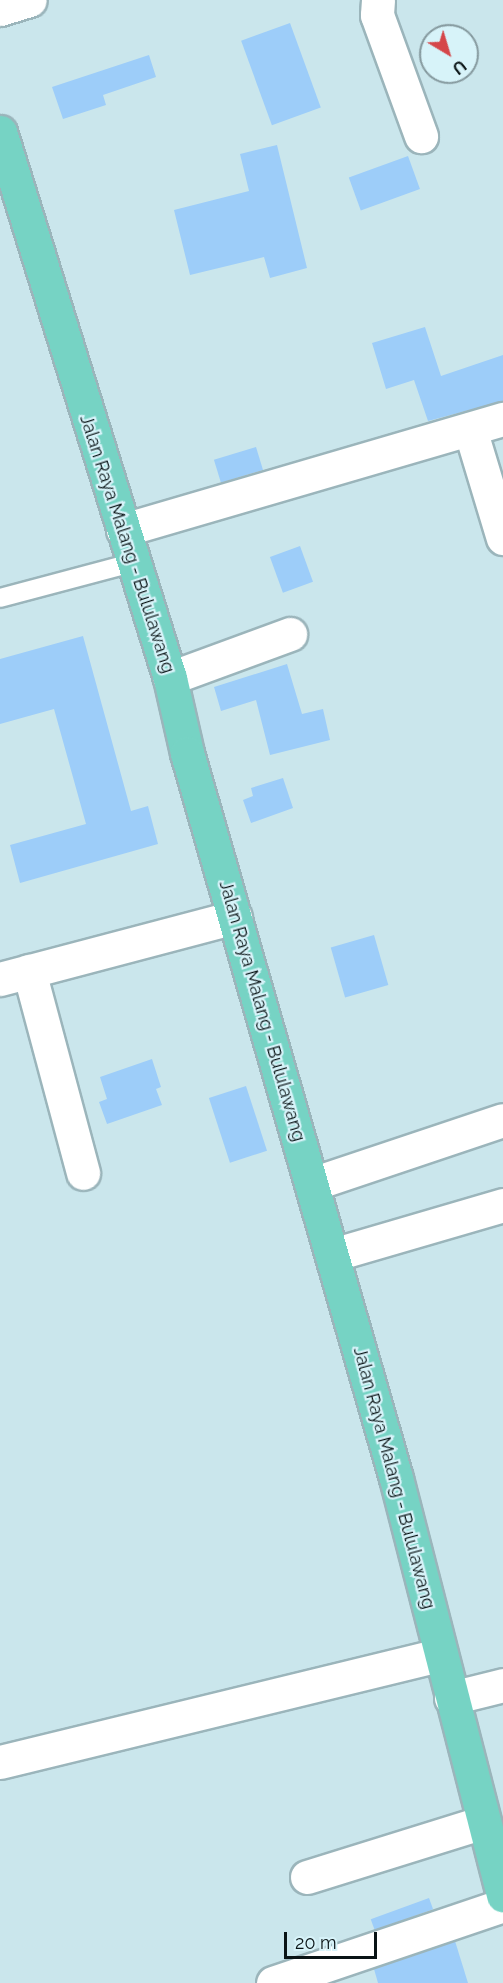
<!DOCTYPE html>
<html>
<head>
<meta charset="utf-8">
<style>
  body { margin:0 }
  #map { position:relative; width:503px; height:1983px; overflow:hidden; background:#cae6ec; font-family:Raleway,sans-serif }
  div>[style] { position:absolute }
  .building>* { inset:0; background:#9dcdf9; transform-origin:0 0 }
  .roads { filter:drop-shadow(2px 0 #9bb5bb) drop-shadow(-2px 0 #9bb5bb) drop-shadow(0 2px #9bb5bb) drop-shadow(0 -2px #9bb5bb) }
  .service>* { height:18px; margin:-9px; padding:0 9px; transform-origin:9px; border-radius:9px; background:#fff }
  .minor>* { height:33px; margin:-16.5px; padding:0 16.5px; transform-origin:16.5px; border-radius:16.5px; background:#fff }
  .primary>* { height:33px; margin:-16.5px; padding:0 16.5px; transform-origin:16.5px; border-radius:16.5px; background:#76d3c4 }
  span { translate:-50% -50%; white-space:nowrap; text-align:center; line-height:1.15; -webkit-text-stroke:4.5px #d7f3f9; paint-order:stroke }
  .street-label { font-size:18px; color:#091315 }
  .north { position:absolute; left:419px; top:24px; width:60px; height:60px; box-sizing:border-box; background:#d7f3f9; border:2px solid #85999e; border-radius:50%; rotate:142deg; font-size:16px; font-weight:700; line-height:24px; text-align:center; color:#091315 }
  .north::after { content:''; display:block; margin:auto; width:21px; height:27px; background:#d54649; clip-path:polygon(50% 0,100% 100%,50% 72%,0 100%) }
  .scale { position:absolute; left:284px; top:1932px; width:93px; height:27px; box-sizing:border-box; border:3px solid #091315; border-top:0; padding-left:8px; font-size:18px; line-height:21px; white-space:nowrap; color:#091315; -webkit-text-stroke:4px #d7f3f9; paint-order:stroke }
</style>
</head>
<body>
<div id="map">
  <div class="building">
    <div style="left:290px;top:23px;width:90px;height:52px;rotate:70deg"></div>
    <div style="clip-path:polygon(149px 55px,156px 77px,103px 95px,106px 105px,63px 119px,52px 87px)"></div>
    <div style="clip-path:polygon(277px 145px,307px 268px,270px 278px,264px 257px,190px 275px,174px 210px,249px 191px,240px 154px)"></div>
    <div style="left:408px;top:156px;width:35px;height:63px;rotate:70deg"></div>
    <div style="clip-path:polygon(425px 327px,441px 376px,503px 355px,503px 401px,428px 421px,414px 380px,386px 389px,372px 343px)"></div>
    <div style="left:256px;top:447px;width:24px;height:44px;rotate:73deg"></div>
    <div style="left:300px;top:546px;width:38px;height:32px;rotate:70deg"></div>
    <div style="clip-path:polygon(83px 636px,131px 811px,148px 806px,158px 844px,20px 883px,10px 845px,86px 824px,54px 709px,0 724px,0 659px)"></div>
    <div style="clip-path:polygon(287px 664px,302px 714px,323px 709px,330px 740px,270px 755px,256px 700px,221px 711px,214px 687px)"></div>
    <div style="clip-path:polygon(283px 778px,293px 808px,251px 823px,243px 800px,253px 796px,251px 788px)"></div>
    <div style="left:374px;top:935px;width:52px;height:45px;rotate:74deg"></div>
    <div style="clip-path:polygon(152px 1059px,161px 1087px,156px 1089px,162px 1105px,107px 1124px,99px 1102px,107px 1099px,100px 1077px)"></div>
    <div style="left:246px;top:1086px;width:68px;height:39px;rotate:72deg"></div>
    <div style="left:429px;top:1898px;width:12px;height:62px;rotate:70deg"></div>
    <div style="clip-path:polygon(455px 1941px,468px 1983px,378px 1983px,374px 1969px)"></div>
  </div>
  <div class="roads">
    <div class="service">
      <div style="left:0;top:598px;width:137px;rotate:-14.9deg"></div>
    </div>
    <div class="minor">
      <div style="left:378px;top:0;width:15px;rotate:94deg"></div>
      <div style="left:377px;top:15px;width:129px;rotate:70deg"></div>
      <div style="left:0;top:9px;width:31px;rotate:-17deg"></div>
      <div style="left:470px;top:429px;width:114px;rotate:73.2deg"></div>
      <div style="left:123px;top:530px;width:396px;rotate:-16.3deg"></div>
      <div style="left:170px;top:678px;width:128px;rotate:-20.1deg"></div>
      <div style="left:29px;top:971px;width:209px;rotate:75deg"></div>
      <div style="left:0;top:979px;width:243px;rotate:-14.8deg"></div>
      <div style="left:312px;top:1184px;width:201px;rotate:-18.5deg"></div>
      <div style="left:332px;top:1255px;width:178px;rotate:-16.3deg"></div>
      <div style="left:451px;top:1698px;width:54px;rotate:-14deg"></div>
      <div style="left:0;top:1762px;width:453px;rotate:-13.7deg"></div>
      <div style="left:307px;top:1877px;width:185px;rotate:-17.3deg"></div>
      <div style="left:273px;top:1983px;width:243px;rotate:-18.7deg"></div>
    </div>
    <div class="primary">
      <div style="left:0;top:132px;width:572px;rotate:72.71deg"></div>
      <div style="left:170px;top:678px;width:77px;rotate:77.2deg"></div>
      <div style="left:187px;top:753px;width:755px;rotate:73.92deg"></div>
      <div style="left:396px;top:1478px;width:431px;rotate:75.6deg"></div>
    </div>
  </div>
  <div class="street-label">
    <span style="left:127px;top:544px;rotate:72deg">Jalan Raya Malang - Bululawang</span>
    <span style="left:262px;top:1011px;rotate:74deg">Jalan Raya Malang - Bululawang</span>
    <span style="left:394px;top:1478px;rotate:75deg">Jalan Raya Malang - Bululawang</span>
  </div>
  <div class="north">U</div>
  <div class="scale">20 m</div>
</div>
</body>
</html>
